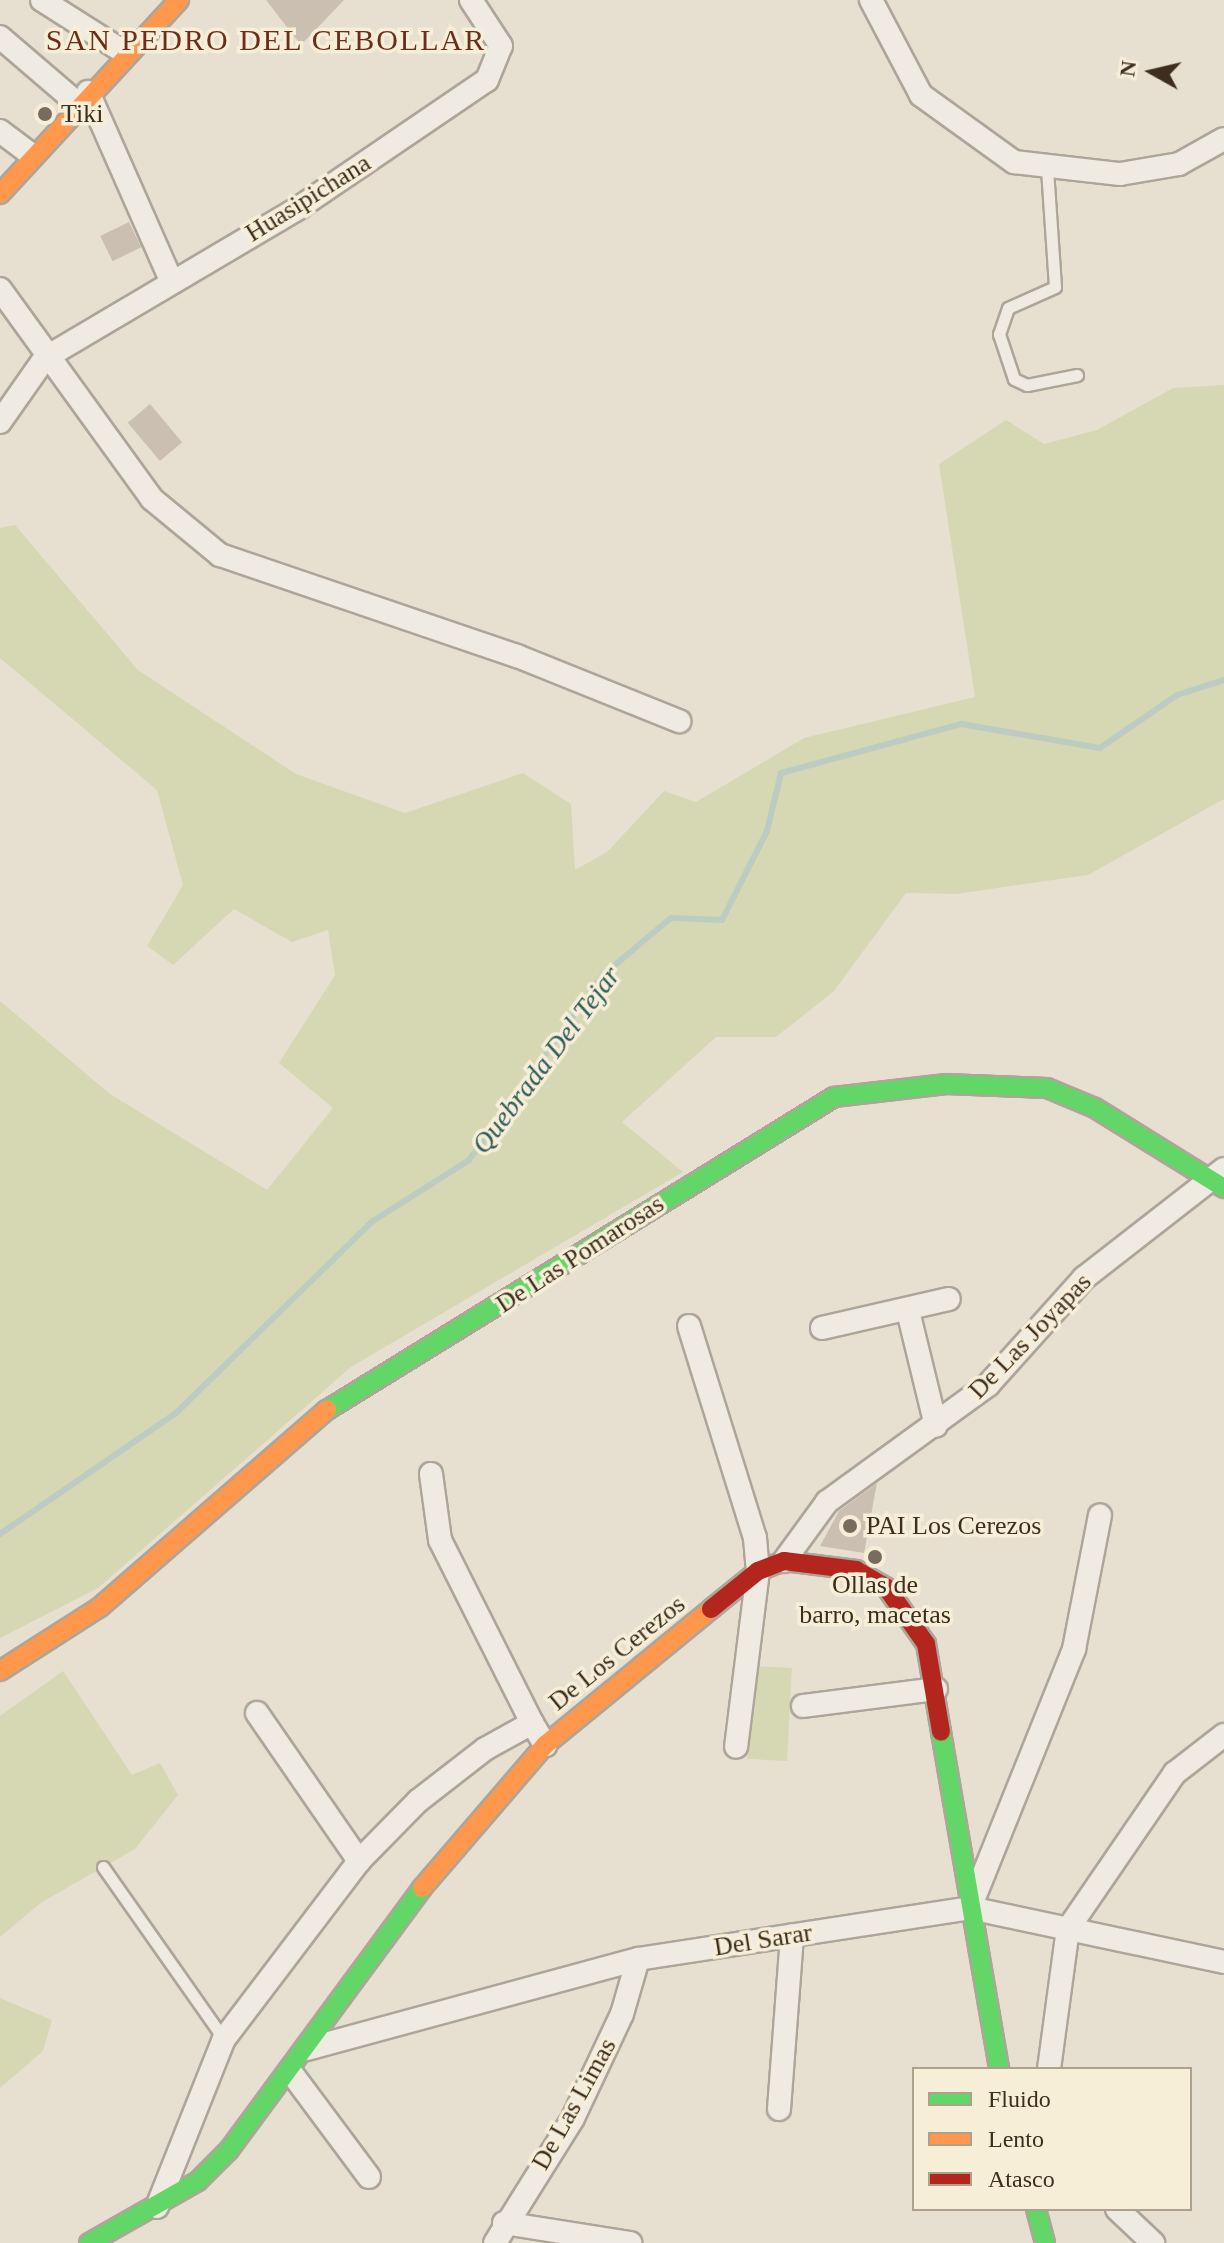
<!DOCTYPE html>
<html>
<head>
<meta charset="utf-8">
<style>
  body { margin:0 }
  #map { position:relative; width:1224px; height:2243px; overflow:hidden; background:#e7e0d1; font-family:"Times New Roman",serif }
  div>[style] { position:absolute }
  .green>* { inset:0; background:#d6d7b3; transform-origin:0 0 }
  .stream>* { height:6px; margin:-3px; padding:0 3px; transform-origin:3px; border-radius:3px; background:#bcccc2 }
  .building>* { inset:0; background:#cbbfb2; transform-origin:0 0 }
  .roads { filter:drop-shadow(2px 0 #ada599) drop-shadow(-2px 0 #ada599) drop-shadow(0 2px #ada599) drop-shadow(0 -2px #ada599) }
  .lane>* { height:11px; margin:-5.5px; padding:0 5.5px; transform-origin:5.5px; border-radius:5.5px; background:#efebe3 }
  .street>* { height:22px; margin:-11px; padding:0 11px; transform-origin:11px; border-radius:11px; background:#efebe3 }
  .fast>* { height:18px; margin:-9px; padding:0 9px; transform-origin:9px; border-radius:9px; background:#63d668 }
  .slow>* { height:18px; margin:-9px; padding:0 9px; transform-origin:9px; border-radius:9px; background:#ff974d }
  .jam>* { height:18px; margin:-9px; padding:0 9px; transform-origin:9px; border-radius:9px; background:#b3261e }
  .dots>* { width:22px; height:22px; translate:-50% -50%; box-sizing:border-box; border:4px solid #f7eed8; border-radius:50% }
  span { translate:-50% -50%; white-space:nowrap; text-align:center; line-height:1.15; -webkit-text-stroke:7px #f7eed8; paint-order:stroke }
  .poi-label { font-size:26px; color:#3d2e20 }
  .left { translate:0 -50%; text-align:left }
  .street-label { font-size:26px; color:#3d2e20 }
  .water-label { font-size:28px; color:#2f5d5a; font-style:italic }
  .quarter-label { font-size:30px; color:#6b2e1e; letter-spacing:2px }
  .legend { position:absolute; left:912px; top:2067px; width:280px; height:144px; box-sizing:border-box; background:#f7eed8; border:2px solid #ada18e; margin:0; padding:10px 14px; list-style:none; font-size:24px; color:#3d2e20 }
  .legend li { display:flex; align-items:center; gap:16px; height:40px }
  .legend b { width:40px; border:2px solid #ada18e }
  .north { position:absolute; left:1112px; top:32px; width:80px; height:80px; -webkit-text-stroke:6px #f7eed8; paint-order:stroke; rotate:278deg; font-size:22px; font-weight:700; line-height:32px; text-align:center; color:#3d2e20 }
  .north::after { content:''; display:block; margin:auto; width:28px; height:36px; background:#3d2e20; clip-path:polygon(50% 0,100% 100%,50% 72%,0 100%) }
</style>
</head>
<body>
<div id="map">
  <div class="green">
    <div style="clip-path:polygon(1224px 385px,1224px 799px,1088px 875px,956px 894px,906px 893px,834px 991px,776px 1037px,716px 1037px,622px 1122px,683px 1172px,351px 1367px,98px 1588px,0 1638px,0 1001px,110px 1094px,267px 1190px,333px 1108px,279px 1063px,335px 975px,328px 930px,292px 942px,234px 909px,173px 965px,147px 946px,183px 885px,157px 790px,0 658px,0 528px,15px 525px,138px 670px,296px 774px,405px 813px,523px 773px,571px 804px,575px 870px,607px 852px,664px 791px,696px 802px,804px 738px,975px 697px,939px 464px,1006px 420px,1044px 444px,1097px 430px,1173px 388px)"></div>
    <div style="left:752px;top:1666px;width:40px;height:93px;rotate:3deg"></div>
    <div style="clip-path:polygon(63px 1671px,132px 1775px,160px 1763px,178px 1795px,135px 1849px,42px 1902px,0 1937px,0 1716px)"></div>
    <div style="clip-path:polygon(0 1998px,52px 2020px,43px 2051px,0 2088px)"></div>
  </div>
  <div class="stream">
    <div style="left:0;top:1534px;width:214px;rotate:-34.5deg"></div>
    <div style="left:176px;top:1413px;width:275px;rotate:-44.3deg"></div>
    <div style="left:373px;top:1221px;width:114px;rotate:-32.4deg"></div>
    <div style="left:469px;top:1160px;width:228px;rotate:-54.1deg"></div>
    <div style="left:603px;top:975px;width:89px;rotate:-40deg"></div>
    <div style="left:671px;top:918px;width:51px;rotate:2.2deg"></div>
    <div style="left:722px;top:920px;width:100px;rotate:-63.2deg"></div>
    <div style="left:767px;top:831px;width:60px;rotate:-76.4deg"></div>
    <div style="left:781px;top:773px;width:187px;rotate:-15.2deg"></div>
    <div style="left:961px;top:724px;width:141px;rotate:9.8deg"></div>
    <div style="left:1100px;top:748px;width:93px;rotate:-34.5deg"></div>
    <div style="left:1177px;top:695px;width:49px;rotate:-17.7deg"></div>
  </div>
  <div class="building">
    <div style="clip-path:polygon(266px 0,344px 0,301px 45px)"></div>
    <div style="left:129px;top:222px;width:28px;height:32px;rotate:64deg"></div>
    <div style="left:150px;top:404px;width:50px;height:29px;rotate:50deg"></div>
    <div style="clip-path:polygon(877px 1483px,864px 1553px,820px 1546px,839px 1511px)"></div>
  </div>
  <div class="roads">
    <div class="lane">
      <div style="left:1047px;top:169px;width:118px;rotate:86.1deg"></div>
      <div style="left:1055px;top:287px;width:51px;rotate:155.9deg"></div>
      <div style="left:1008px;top:308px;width:28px;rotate:109deg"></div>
      <div style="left:999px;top:334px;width:47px;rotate:71.6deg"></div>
      <div style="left:1014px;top:379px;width:14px;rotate:25deg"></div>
      <div style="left:1027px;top:385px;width:51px;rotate:-11.3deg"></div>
      <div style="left:103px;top:1867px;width:210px;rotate:54.9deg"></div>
    </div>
    <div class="street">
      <div style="left:42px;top:0;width:97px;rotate:32.4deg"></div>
      <div style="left:871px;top:0;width:107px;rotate:62.2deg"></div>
      <div style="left:921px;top:95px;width:115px;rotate:35.8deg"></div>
      <div style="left:1014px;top:162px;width:107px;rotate:6.5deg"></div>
      <div style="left:1120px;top:174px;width:60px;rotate:-9.6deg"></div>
      <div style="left:1179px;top:164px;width:51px;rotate:-29.1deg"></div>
      <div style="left:0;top:37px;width:101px;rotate:40.6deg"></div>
      <div style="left:88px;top:92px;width:203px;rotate:66.2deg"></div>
      <div style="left:0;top:131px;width:39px;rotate:37deg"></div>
      <div style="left:0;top:289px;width:259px;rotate:54.1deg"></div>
      <div style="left:152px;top:499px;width:88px;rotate:39.5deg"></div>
      <div style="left:220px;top:555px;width:314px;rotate:18.8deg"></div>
      <div style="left:517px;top:656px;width:175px;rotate:21.9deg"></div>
      <div style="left:0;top:422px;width:78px;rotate:-54.9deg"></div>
      <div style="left:45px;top:358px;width:296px;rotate:-30.6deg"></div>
      <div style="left:300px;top:207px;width:226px;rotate:-34.2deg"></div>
      <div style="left:487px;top:80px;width:37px;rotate:-68deg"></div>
      <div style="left:501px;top:46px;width:55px;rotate:-123.1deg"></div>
      <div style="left:908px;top:1311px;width:118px;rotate:76.3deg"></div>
      <div style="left:689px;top:1326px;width:222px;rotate:72.7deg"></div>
      <div style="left:755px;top:1538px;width:33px;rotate:85deg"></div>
      <div style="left:758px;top:1571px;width:177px;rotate:97.1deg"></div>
      <div style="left:822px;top:1328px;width:130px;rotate:-12.9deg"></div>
      <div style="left:431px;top:1474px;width:67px;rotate:82.2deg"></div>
      <div style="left:440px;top:1540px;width:205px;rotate:63.3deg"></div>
      <div style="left:784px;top:1561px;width:73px;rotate:-53.9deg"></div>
      <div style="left:827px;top:1502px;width:199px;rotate:-36deg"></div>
      <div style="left:988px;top:1385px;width:144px;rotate:-48.1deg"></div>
      <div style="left:1084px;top:1278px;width:177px;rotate:-37.9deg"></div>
      <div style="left:803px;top:1706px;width:134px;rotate:-7.3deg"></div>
      <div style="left:257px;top:1713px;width:180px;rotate:55.4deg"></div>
      <div style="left:972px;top:1903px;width:274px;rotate:-68.1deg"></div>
      <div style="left:1074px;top:1649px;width:136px;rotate:-79deg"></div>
      <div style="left:307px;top:2049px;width:343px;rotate:-15.2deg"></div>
      <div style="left:638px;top:1959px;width:336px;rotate:-8.7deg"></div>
      <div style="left:970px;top:1908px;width:260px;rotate:12deg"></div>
      <div style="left:1049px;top:2069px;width:141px;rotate:-82.3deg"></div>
      <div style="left:1068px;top:1929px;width:189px;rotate:-55.6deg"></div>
      <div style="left:1175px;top:1773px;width:62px;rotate:-37.8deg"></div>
      <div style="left:290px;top:2071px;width:132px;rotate:53.3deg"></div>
      <div style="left:779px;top:2109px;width:174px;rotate:-85.7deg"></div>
      <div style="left:157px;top:2207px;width:181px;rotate:-68.3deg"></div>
      <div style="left:224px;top:2039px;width:223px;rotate:-52.8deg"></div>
      <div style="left:359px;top:1861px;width:84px;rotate:-45.5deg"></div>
      <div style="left:418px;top:1801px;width:85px;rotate:-37.8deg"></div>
      <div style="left:485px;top:1749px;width:54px;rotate:-29deg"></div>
      <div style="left:532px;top:1723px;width:26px;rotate:59deg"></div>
      <div style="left:1117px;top:2209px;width:50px;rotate:43.4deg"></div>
      <div style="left:504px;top:2223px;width:128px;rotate:9deg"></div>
      <div style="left:495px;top:2243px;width:147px;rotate:-58deg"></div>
      <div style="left:573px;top:2118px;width:115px;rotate:-64.8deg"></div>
      <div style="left:622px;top:2014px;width:57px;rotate:-73.8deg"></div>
    </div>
    <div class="fast">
      <div style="left:327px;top:1410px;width:596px;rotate:-31.69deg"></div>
      <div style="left:834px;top:1097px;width:113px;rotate:-6.6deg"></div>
      <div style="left:946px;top:1084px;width:101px;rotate:2.3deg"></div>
      <div style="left:1047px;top:1088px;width:52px;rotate:22.6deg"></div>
      <div style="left:1095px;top:1108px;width:152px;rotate:31.8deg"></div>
      <div style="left:941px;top:1732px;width:342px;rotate:80.2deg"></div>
      <div style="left:1036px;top:2209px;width:35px;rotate:75deg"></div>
      <div style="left:89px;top:2243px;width:125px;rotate:-29.6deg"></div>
      <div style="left:198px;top:2181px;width:44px;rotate:-45deg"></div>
      <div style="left:229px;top:2150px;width:325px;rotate:-53.6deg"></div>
    </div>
    <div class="slow">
      <div style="left:0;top:194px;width:264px;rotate:-47.3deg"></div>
      <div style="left:0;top:1671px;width:119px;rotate:-32.6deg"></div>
      <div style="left:100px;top:1607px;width:301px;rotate:-41deg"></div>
      <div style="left:422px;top:1888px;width:189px;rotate:-49.3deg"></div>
      <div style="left:545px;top:1745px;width:215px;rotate:-39.3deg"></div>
    </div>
    <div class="jam">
      <div style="left:711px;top:1609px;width:60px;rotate:-39deg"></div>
      <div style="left:758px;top:1571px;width:28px;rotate:-21deg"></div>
      <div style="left:784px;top:1561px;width:73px;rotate:7.1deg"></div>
      <div style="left:856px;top:1570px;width:34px;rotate:30deg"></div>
      <div style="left:886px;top:1587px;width:70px;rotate:54.9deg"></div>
      <div style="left:926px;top:1644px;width:89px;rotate:80.3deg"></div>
    </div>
  </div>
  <div class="dots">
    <div style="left:45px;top:114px;background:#786c5e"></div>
    <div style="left:850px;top:1526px;background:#786c5e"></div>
    <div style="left:875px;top:1557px;background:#786c5e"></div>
  </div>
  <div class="poi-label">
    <span class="left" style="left:61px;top:114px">Tiki</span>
    <span class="left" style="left:866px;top:1526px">PAI Los Cerezos</span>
    <span style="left:875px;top:1600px">Ollas de<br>barro, macetas</span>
  </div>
  <div class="street-label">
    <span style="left:308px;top:198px;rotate:-32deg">Huasipichana</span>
    <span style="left:580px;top:1254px;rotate:-33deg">De Las Pomarosas</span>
    <span style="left:1030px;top:1336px;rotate:-46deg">De Las Joyapas</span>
    <span style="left:617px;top:1653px;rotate:-39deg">De Los Cerezos</span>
    <span style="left:763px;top:1940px;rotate:-9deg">Del Sarar</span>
    <span style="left:574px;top:2104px;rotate:-61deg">De Las Limas</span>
  </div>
  <div class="water-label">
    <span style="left:546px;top:1060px;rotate:-53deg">Quebrada Del Tejar</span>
  </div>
  <div class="quarter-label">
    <span style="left:266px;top:40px">SAN PEDRO DEL CEBOLLAR</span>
  </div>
  <ul class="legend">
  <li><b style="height:10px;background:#63d668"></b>Fluido</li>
  <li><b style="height:10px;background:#ff974d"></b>Lento</li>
  <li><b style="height:10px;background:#b3261e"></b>Atasco</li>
  </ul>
  <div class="north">N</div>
</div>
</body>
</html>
